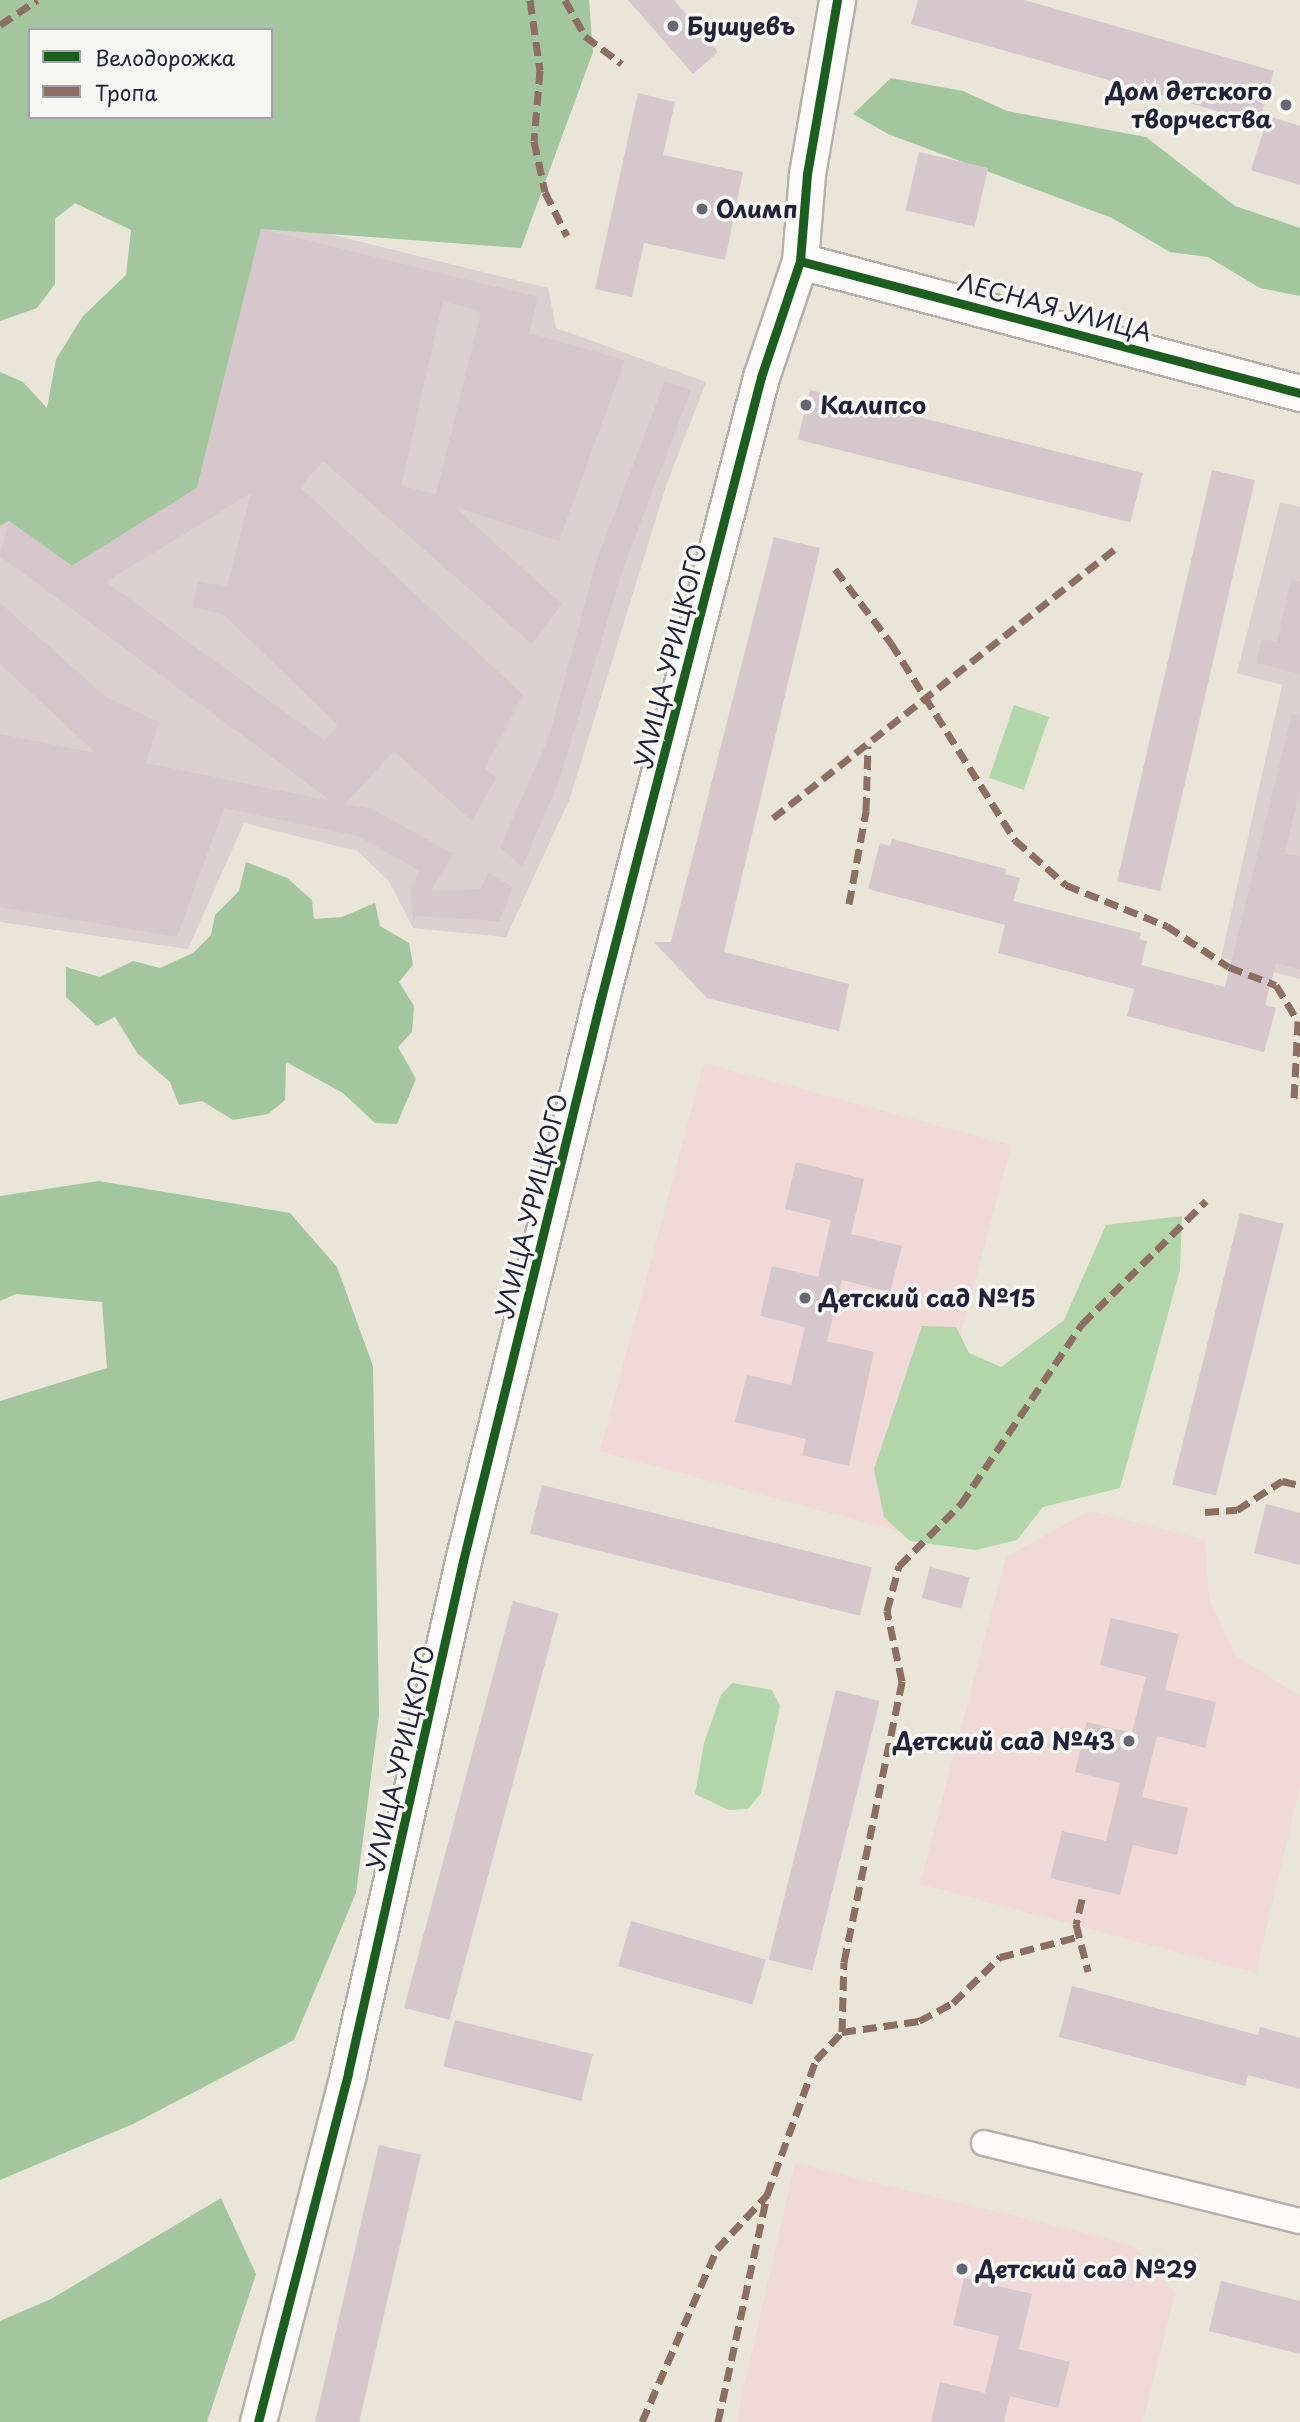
<!DOCTYPE html>
<html>
<head>
<meta charset="utf-8">
<style>
  body { margin:0 }
  #map { position:relative; width:1300px; height:2422px; overflow:hidden; background:#e9e5d8; font-family:"Playpen Sans",sans-serif }
  div>[style] { position:absolute }
  .built>* { inset:0; background:#f0d9d7; transform-origin:0 0 }
  .industrial>* { inset:0; background:#dccfd0 }
  .green>* { inset:0; background:#b2d6a9; transform-origin:0 0 }
  .forest>* { inset:0; background:#a4c69f }
  .building>* { inset:0; background:#d5c7cc; transform-origin:0 0 }
  .roads { filter:drop-shadow(2px 0 #b3b1ab) drop-shadow(-2px 0 #b3b1ab) drop-shadow(0 2px #b3b1ab) drop-shadow(0 -2px #b3b1ab) }
  .street>* { height:24px; margin:-12px; padding:0 12px; transform-origin:12px; border-radius:12px; background:#fcfbf9 }
  .secondary>* { height:35px; margin:-17.5px; padding:0 17.5px; transform-origin:17.5px; border-radius:17.5px; background:#fcfbf9 }
  .quiet>* { height:7px; margin-top:-3.5px; transform-origin:0; background:repeating-linear-gradient(90deg,#8d6e63 0 14px,transparent 0 21px) }
  .cycleway>* { height:9px; margin:-4.5px; padding:0 4.5px; transform-origin:4.5px; border-radius:4.5px; background:#1b5e20 }
  .dots>* { width:19px; height:19px; translate:-50% -50%; box-sizing:border-box; border:4px solid #f6f6f2; border-radius:50% }
  span { translate:-50% -50%; white-space:nowrap; text-align:center; line-height:1.15; -webkit-text-stroke:7px #f6f6f2; paint-order:stroke }
  .poi-label { font-size:24px; color:#22223b; font-weight:700 }
  .left { translate:0 -50%; text-align:left }
  .right { translate:-100% -50%; text-align:right }
  .street-label { font-size:24px; color:#22223b }
  .legend { position:absolute; left:28px; top:28px; width:245px; height:91px; box-sizing:border-box; background:#f6f6f2; border:2px solid #a1a1a9; margin:0; padding:9px 12px; list-style:none; font-size:21px; color:#22223b }
  .legend li { display:flex; align-items:center; gap:14px; height:35px }
  .legend b { width:35px; border:2px solid #a1a1a9 }
</style>
</head>
<body>
<div id="map">
  <div class="built">
    <div style="left:704px;top:1063px;width:318px;height:402px;rotate:15deg"></div>
    <div style="clip-path:polygon(1089px 1511px,1205px 1540px,1209px 1599px,1236px 1656px,1300px 1696px,1300px 1786px,1256px 1973px,920px 1884px,1006px 1557px)"></div>
    <div style="clip-path:polygon(795px 2163px,1133px 2245px,1175px 2294px,1143px 2422px,736px 2422px)"></div>
  </div>
  <div class="industrial">
    <div style="clip-path:polygon(252px 215px,548px 288px,556px 328px,706px 382px,666px 486px,570px 798px,506px 937px,413px 928px,389px 881px,357px 851px,244px 823px,188px 949px,0 922px,0 515px)"></div>
    <div style="clip-path:polygon(1280px 502px,1300px 507px,1300px 979px,1221px 958px,1282px 685px,1237px 673px)"></div>
  </div>
  <div class="green">
    <div style="left:1014px;top:705px;width:37px;height:77px;rotate:19deg"></div>
    <div style="clip-path:polygon(1182px 1216px,1180px 1270px,1120px 1488px,1043px 1507px,1017px 1540px,976px 1550px,910px 1541px,884px 1517px,874px 1469px,922px 1326px,956px 1327px,969px 1353px,1001px 1367px,1064px 1320px,1106px 1225px)"></div>
    <div style="clip-path:polygon(732px 1683px,772px 1690px,780px 1706px,761px 1793px,748px 1809px,729px 1810px,695px 1794px,704px 1743px,721px 1695px)"></div>
  </div>
  <div class="forest">
    <div style="clip-path:polygon(evenodd,0 0,589px 0,593px 52px,521px 248px,261px 229px,197px 488px,72px 566px,9px 521px,0 526px,0 372px,23px 382px,47px 408px,56px 359px,83px 316px,126px 275px,131px 230px,75px 203px,55px 219px,55px 284px,37px 308px,0 321px,0 0,30px 30px,271px 30px,271px 117px,30px 117px,30px 30px)"></div>
    <div style="clip-path:polygon(891px 78px,963px 91px,1007px 111px,1146px 137px,1235px 206px,1300px 228px,1300px 296px,1260px 288px,1208px 257px,1170px 252px,1112px 218px,888px 134px,853px 114px)"></div>
    <div style="clip-path:polygon(246px 862px,287px 878px,312px 900px,314px 919px,342px 917px,375px 903px,380px 926px,409px 943px,413px 965px,399px 982px,414px 1006px,412px 1032px,398px 1047px,416px 1079px,397px 1124px,375px 1123px,343px 1093px,286px 1062px,285px 1100px,268px 1114px,233px 1120px,202px 1101px,179px 1105px,170px 1082px,137px 1053px,115px 1017px,97px 1026px,66px 997px,66px 967px,100px 977px,133px 961px,160px 968px,193px 953px,211px 935px,215px 915px,239px 891px)"></div>
    <div style="clip-path:polygon(99px 1181px,290px 1213px,337px 1267px,373px 1366px,379px 1715px,356px 1893px,294px 2040px,133px 2124px,0 2180px,0 1401px,107px 1368px,102px 1302px,16px 1294px,0 1301px,0 1196px)"></div>
    <div style="clip-path:polygon(221px 2198px,256px 2274px,207px 2422px,0 2422px,0 2321px,51px 2299px)"></div>
  </div>
  <div class="building">
    <div style="clip-path:polygon(628px 0,674px 0,718px 52px,693px 74px)"></div>
    <div style="clip-path:polygon(918px 0,1024px 0,1274px 71px,1259px 123px,911px 24px)"></div>
    <div style="clip-path:polygon(638px 93px,675px 102px,663px 155px,743px 172px,725px 260px,644px 243px,632px 297px,595px 289px)"></div>
    <div style="clip-path:polygon(1268px 116px,1300px 126px,1300px 185px,1251px 170px)"></div>
    <div style="left:919px;top:152px;width:71px;height:60px;rotate:13deg"></div>
    <div style="clip-path:polygon(evenodd,261px 229px,538px 297px,529px 333px,625px 360px,559px 541px,455px 507px,562px 604px,532px 644px,323px 461px,300px 487px,523px 695px,485px 768px,496px 778px,472px 821px,394px 751px,345px 804px,372px 809px,453px 854px,431px 891px,481px 889px,488px 873px,513px 887px,499px 921px,417px 916px,413px 924px,411px 886px,420px 871px,358px 836px,224px 808px,177px 937px,0 907px,0 734px,96px 753px,0 664px,0 603px,106px 697px,159px 722px,146px 763px,331px 801px,0 556px,9px 521px,72px 566px,197px 488px,261px 229px,443px 301px,481px 312px,436px 494px,401px 486px,443px 301px,261px 229px,251px 493px,227px 587px,198px 581px,192px 607px,223px 614px,338px 725px,325px 741px,106px 582px,251px 493px)"></div>
    <div style="clip-path:polygon(665px 381px,691px 390px,623px 569px,559px 781px,522px 867px,500px 847px,549px 737px,596px 562px)"></div>
    <div style="left:810px;top:390px;width:343px;height:51px;rotate:14deg"></div>
    <div style="left:1212px;top:470px;width:44px;height:422px;rotate:13deg"></div>
    <div style="clip-path:polygon(774px 537px,820px 548px,724px 952px,849px 984px,839px 1031px,707px 998px,654px 942px,671px 942px)"></div>
    <div style="clip-path:polygon(1291px 580px,1300px 581px,1300px 674px,1256px 663px,1262px 639px,1277px 642px)"></div>
    <div style="clip-path:polygon(1292px 714px,1300px 715px,1300px 792px,1284px 854px,1300px 856px,1300px 969px,1276px 963px,1265px 1005px,1276px 1008px,1264px 1052px,1127px 1016px,1134px 989px,998px 953px,1005px 925px,868px 889px,880px 843px,890px 846px,892px 839px,1006px 869px,1005px 874px,1020px 878px,1013px 901px,1141px 933px,1139px 939px,1147px 941px,1141px 965px,1225px 987px)"></div>
    <div style="clip-path:polygon(796px 1162px,864px 1179px,851px 1234px,902px 1246px,890px 1292px,842px 1280px,827px 1341px,874px 1352px,849px 1466px,802px 1455px,806px 1439px,735px 1422px,747px 1375px,791px 1385px,805px 1327px,760px 1316px,772px 1266px,818px 1277px,831px 1220px,785px 1209px)"></div>
    <div style="left:1240px;top:1213px;width:45px;height:280px;rotate:14deg"></div>
    <div style="left:542px;top:1485px;width:340px;height:50px;rotate:14deg"></div>
    <div style="clip-path:polygon(1266px 1504px,1300px 1513px,1300px 1565px,1254px 1553px)"></div>
    <div style="left:930px;top:1567px;width:41px;height:32px;rotate:15deg"></div>
    <div style="left:513px;top:1601px;width:47px;height:421px;rotate:15deg"></div>
    <div style="clip-path:polygon(1111px 1618px,1179px 1634px,1165px 1690px,1216px 1702px,1205px 1748px,1157px 1736px,1142px 1797px,1188px 1808px,1177px 1855px,1133px 1845px,1120px 1895px,1050px 1878px,1062px 1831px,1106px 1841px,1120px 1783px,1075px 1772px,1087px 1722px,1132px 1733px,1146px 1677px,1100px 1665px)"></div>
    <div style="left:836px;top:1690px;width:45px;height:278px;rotate:14deg"></div>
    <div style="left:631px;top:1921px;width:140px;height:47px;rotate:16deg"></div>
    <div style="clip-path:polygon(1072px 1986px,1258px 2035px,1260px 2027px,1300px 2038px,1300px 2089px,1248px 2075px,1245px 2086px,1059px 2037px)"></div>
    <div style="left:455px;top:2020px;width:142px;height:48px;rotate:14deg"></div>
    <div style="left:379px;top:2145px;width:43px;height:285px;rotate:13deg"></div>
    <div style="clip-path:polygon(964px 2278px,1032px 2294px,1019px 2349px,1070px 2362px,1058px 2408px,1010px 2396px,1004px 2422px,931px 2422px,940px 2382px,985px 2393px,999px 2336px,953px 2325px)"></div>
    <div style="clip-path:polygon(1221px 2281px,1300px 2301px,1300px 2354px,1209px 2331px)"></div>
  </div>
  <div class="roads">
    <div class="street">
      <div style="left:984px;top:2143px;width:325px;rotate:13.9deg"></div>
    </div>
    <div class="secondary">
      <div style="left:800px;top:261px;width:517px;rotate:14.79deg"></div>
      <div style="left:258px;top:2422px;width:360px;rotate:-75.5deg"></div>
      <div style="left:348px;top:2073px;width:525px;rotate:-77.34deg"></div>
      <div style="left:463px;top:1561px;width:576px;rotate:-76.23deg"></div>
      <div style="left:600px;top:1002px;width:645px;rotate:-75.55deg"></div>
      <div style="left:761px;top:377px;width:122px;rotate:-71.4deg"></div>
      <div style="left:800px;top:261px;width:87px;rotate:-85.4deg"></div>
      <div style="left:807px;top:174px;width:177px;rotate:-80.2deg"></div>
    </div>
  </div>
  <div class="quiet">
    <div style="left:530px;top:0;width:71px;rotate:81.9deg"></div>
    <div style="left:540px;top:70px;width:71px;rotate:94.8deg"></div>
    <div style="left:534px;top:141px;width:52px;rotate:77.8deg"></div>
    <div style="left:545px;top:192px;width:49px;rotate:63.4deg"></div>
    <div style="left:565px;top:0;width:41px;rotate:60.9deg"></div>
    <div style="left:585px;top:36px;width:46px;rotate:37.1deg"></div>
    <div style="left:0;top:25px;width:45px;rotate:-34deg"></div>
    <div style="left:835px;top:569px;width:93px;rotate:52.9deg"></div>
    <div style="left:891px;top:643px;width:233px;rotate:57.8deg"></div>
    <div style="left:1015px;top:840px;width:68px;rotate:41.4deg"></div>
    <div style="left:1066px;top:885px;width:109px;rotate:22.1deg"></div>
    <div style="left:1167px;top:926px;width:74px;rotate:33.5deg"></div>
    <div style="left:1229px;top:967px;width:50px;rotate:21deg"></div>
    <div style="left:1276px;top:985px;width:42px;rotate:58.6deg"></div>
    <div style="left:1298px;top:1021px;width:78px;rotate:92.9deg"></div>
    <div style="left:773px;top:818px;width:434px;rotate:-38.2deg"></div>
    <div style="left:849px;top:904px;width:95px;rotate:-79.6deg"></div>
    <div style="left:866px;top:811px;width:65px;rotate:-88.2deg"></div>
    <div style="left:1205px;top:1512px;width:32px;rotate:-4deg"></div>
    <div style="left:1237px;top:1510px;width:54px;rotate:-32.8deg"></div>
    <div style="left:1282px;top:1481px;width:18px;rotate:13deg"></div>
    <div style="left:1082px;top:1899px;width:26px;rotate:103deg"></div>
    <div style="left:1076px;top:1924px;width:49px;rotate:75.7deg"></div>
    <div style="left:842px;top:2032px;width:78px;rotate:-8.1deg"></div>
    <div style="left:919px;top:2021px;width:38px;rotate:-28deg"></div>
    <div style="left:953px;top:2003px;width:66px;rotate:-44.4deg"></div>
    <div style="left:1000px;top:1957px;width:80px;rotate:-14.6deg"></div>
    <div style="left:642px;top:2422px;width:189px;rotate:-66.6deg"></div>
    <div style="left:717px;top:2249px;width:74px;rotate:-47.2deg"></div>
    <div style="left:767px;top:2195px;width:144px;rotate:-70.1deg"></div>
    <div style="left:816px;top:2060px;width:38px;rotate:-47deg"></div>
    <div style="left:842px;top:2032px;width:70px;rotate:-88.4deg"></div>
    <div style="left:844px;top:1962px;width:287px;rotate:-78.3deg"></div>
    <div style="left:902px;top:1681px;width:72px;rotate:-102.1deg"></div>
    <div style="left:887px;top:1611px;width:47px;rotate:-75.1deg"></div>
    <div style="left:899px;top:1566px;width:88px;rotate:-45deg"></div>
    <div style="left:961px;top:1504px;width:217px;rotate:-56.1deg"></div>
    <div style="left:1082px;top:1324px;width:175px;rotate:-44.8deg"></div>
    <div style="left:718px;top:2422px;width:232px;rotate:-77.8deg"></div>
  </div>
  <div class="cycleway">
    <div style="left:800px;top:261px;width:517px;rotate:14.79deg"></div>
    <div style="left:258px;top:2422px;width:360px;rotate:-75.5deg"></div>
    <div style="left:348px;top:2073px;width:525px;rotate:-77.34deg"></div>
    <div style="left:463px;top:1561px;width:576px;rotate:-76.23deg"></div>
    <div style="left:600px;top:1002px;width:645px;rotate:-75.55deg"></div>
    <div style="left:761px;top:377px;width:122px;rotate:-71.4deg"></div>
    <div style="left:800px;top:261px;width:87px;rotate:-85.4deg"></div>
    <div style="left:807px;top:174px;width:177px;rotate:-80.2deg"></div>
  </div>
  <div class="dots">
    <div style="left:673px;top:26px;background:#686672"></div>
    <div style="left:1286px;top:105px;background:#686672"></div>
    <div style="left:702px;top:209px;background:#686672"></div>
    <div style="left:806px;top:405px;background:#686672"></div>
    <div style="left:805px;top:1298px;background:#686672"></div>
    <div style="left:1129px;top:1741px;background:#686672"></div>
    <div style="left:962px;top:2269px;background:#686672"></div>
  </div>
  <div class="poi-label">
    <span class="left" style="left:687px;top:26px">Бушуевъ</span>
    <span class="right" style="left:1272px;top:105px">Дом детского<br>творчества</span>
    <span class="left" style="left:716px;top:209px">Олимп</span>
    <span class="left" style="left:820px;top:405px">Калипсо</span>
    <span class="left" style="left:819px;top:1298px">Детский сад №15</span>
    <span class="right" style="left:1115px;top:1741px">Детский сад №43</span>
    <span class="left" style="left:976px;top:2269px">Детский сад №29</span>
  </div>
  <div class="street-label">
    <span style="left:1055px;top:307px;rotate:15deg">ЛЕСНАЯ УЛИЦА</span>
    <span style="left:670px;top:656px;rotate:-76deg">УЛИЦА УРИЦКОГО</span>
    <span style="left:531px;top:1206px;rotate:-76deg">УЛИЦА УРИЦКОГО</span>
    <span style="left:400px;top:1758px;rotate:-77deg">УЛИЦА УРИЦКОГО</span>
  </div>
  <ul class="legend">
  <li><b style="height:9px;background:#1b5e20"></b>Велодорожка</li>
  <li><b style="height:9px;background:#8d6e63"></b>Тропа</li>
  </ul>
</div>
</body>
</html>
